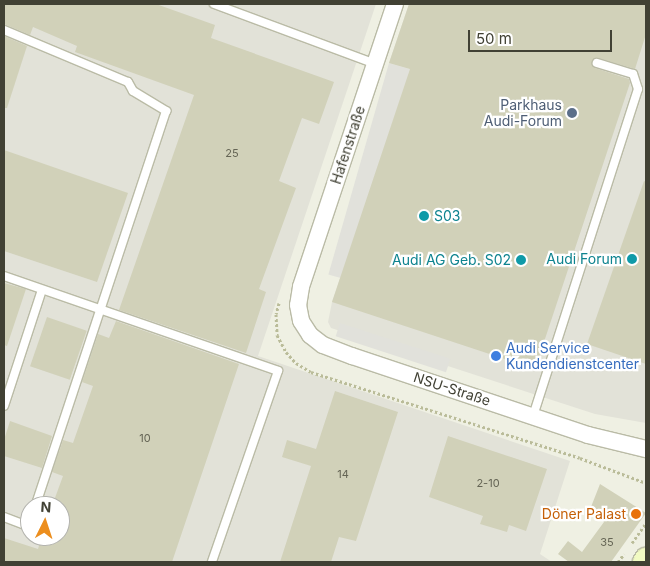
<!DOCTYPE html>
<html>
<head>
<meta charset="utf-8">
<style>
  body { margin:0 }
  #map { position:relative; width:650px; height:566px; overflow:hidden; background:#eff0e3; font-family:Inter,sans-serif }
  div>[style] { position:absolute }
  .industrial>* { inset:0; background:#e2e2d8 }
  .parking>* { inset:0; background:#e1e1db; transform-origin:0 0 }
  .building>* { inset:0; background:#d1d1b9; transform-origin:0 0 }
  .path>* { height:3px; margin-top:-1.5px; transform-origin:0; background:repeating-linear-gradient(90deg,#babc99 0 2.5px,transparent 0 5px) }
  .roads { filter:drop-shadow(1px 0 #babba6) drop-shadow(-1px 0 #babba6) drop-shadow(0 1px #babba6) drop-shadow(0 -1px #babba6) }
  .lane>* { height:8px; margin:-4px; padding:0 4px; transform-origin:4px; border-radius:4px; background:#fff }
  .street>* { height:16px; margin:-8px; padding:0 8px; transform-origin:8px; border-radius:8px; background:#fff }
  .secondary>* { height:22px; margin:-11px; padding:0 11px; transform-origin:11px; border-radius:11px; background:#f2fbc3 }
  .dots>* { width:14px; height:14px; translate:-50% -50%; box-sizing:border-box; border:2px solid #fff; border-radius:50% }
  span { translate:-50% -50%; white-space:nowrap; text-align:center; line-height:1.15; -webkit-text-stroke:4.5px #fff; paint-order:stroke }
  .number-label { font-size:11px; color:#656555 }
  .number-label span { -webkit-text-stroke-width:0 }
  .service-label { font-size:14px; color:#4e5e75 }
  .right { translate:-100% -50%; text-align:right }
  .street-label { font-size:14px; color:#414134 }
  .culture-label { font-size:14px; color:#0d838f }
  .left { translate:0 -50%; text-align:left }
  .shop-label { font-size:14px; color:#366cbe }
  .food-label { font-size:14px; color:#c56008 }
  .frame { position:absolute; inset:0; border:5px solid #414134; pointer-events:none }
  .north { position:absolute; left:20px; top:496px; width:50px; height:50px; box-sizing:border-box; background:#fff; border:1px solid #b3b3ae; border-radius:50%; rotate:4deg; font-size:14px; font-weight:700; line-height:20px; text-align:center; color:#414134 }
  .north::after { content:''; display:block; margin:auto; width:18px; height:22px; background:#ec8e1e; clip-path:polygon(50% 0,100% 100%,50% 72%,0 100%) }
  .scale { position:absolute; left:468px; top:30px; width:144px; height:22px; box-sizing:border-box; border:2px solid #414134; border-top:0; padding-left:6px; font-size:15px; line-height:18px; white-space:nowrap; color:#414134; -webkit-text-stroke:4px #fff; paint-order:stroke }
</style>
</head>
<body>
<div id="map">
  <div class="industrial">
    <div style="clip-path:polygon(evenodd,4px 4px,376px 4px,258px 356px,570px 461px,540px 554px,552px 562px,4px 562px,4px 4px,30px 506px,60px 506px,60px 536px,30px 536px,30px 506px)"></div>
    <div style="clip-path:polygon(409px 4px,646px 4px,646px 423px,595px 414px,331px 328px,328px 322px,332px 302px,410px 69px,389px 63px)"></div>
  </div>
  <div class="parking">
    <div style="left:389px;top:63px;width:22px;height:220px;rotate:16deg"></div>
    <div style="left:340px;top:323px;width:116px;height:14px;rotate:18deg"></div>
  </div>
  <div class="building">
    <div style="clip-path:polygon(4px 4px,156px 4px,215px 25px,211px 38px,334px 82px,319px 124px,302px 118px,279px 181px,296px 188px,259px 289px,266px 292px,246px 353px,119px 310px,194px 95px,75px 52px,77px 46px,33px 27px,30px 35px,4px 24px)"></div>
    <div style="clip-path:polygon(409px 4px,646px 4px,646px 34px,635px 69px,598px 58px,592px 62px,595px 68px,629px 79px,630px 83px,535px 369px,332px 302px,410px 69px,389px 63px)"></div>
    <div style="clip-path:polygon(4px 36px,27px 46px,7px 108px,4px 108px)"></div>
    <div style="clip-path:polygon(4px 150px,128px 193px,97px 282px,4px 251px)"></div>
    <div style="clip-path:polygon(644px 181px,646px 182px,646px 364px,587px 344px)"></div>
    <div style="clip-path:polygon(4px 283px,26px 289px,7px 346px,4px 345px)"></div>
    <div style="left:47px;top:317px;width:42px;height:52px;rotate:19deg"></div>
    <div style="clip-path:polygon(116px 321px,239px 364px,172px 562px,4px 562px,4px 538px,38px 549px,42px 536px,60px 536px,60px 506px,52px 506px,63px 476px,52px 472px,63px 440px,73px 443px,93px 386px,82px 382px,98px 334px,109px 338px)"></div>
    <div style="clip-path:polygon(335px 391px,398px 412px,356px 541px,339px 537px,331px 562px,280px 562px,311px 466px,282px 457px,287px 440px,316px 449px)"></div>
    <div style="clip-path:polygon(10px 421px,52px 436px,42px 468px,4px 456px,4px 440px)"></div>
    <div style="clip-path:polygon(448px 436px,547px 469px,526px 531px,509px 525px,507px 532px,480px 524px,483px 516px,429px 497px)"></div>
    <div style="clip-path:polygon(600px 484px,646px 513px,611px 562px,569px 562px,558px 554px,568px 541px,582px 552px,604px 522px,589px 512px)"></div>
  </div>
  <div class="path">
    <div style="left:279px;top:303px;width:11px;rotate:105deg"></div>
    <div style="left:276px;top:314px;width:21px;rotate:87deg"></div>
    <div style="left:277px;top:335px;width:19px;rotate:62deg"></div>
    <div style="left:286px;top:352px;width:15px;rotate:48deg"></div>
    <div style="left:296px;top:363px;width:17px;rotate:31deg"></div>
    <div style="left:311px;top:372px;width:282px;rotate:17.7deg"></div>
    <div style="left:580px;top:458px;width:71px;rotate:20.7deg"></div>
    <div style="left:632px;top:543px;width:24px;rotate:-55deg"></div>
    <div style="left:618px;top:562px;width:10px;rotate:-53deg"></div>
  </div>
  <div class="roads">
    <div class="lane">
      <div style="left:214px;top:4px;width:172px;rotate:20.4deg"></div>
      <div style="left:4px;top:30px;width:134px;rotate:22.8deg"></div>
      <div style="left:128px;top:82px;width:10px;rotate:61deg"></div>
      <div style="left:133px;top:91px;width:39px;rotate:31deg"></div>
      <div style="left:166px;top:111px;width:416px;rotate:108.3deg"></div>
      <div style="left:4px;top:276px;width:290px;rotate:19.1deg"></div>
      <div style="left:278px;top:371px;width:202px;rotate:109.1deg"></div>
      <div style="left:4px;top:406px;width:122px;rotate:-71.9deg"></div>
      <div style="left:533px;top:416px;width:343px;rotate:-72.2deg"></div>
      <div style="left:638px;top:89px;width:16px;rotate:-108deg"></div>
      <div style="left:633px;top:74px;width:38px;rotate:-163deg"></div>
      <div style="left:4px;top:517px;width:26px;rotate:21deg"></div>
      <div style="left:28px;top:526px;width:6px;rotate:-72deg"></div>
    </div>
    <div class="street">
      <div style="left:395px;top:4px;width:298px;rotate:108.4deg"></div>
      <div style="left:301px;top:287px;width:18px;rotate:99deg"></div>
      <div style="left:298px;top:305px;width:16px;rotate:79deg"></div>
      <div style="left:301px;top:321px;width:17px;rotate:57deg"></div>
      <div style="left:310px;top:335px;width:16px;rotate:38deg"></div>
      <div style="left:323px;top:345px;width:31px;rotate:21deg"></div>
      <div style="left:352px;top:356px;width:249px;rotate:18.5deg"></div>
      <div style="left:588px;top:435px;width:60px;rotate:13.6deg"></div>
    </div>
    <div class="secondary">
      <div style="left:644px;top:562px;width:4px;rotate:-56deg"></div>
    </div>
  </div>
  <div class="dots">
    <div style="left:572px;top:113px;background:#5c6f8a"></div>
    <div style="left:424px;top:216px;background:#0f9aa8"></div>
    <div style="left:632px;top:259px;background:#0f9aa8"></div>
    <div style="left:521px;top:260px;background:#0f9aa8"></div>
    <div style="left:496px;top:356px;background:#3f7fe0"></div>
    <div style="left:636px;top:514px;background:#e8710a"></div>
  </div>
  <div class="number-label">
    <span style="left:232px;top:153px">25</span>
    <span style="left:145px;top:438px">10</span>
    <span style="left:343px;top:474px">14</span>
    <span style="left:488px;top:483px">2-10</span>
    <span style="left:607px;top:542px">35</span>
  </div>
  <div class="service-label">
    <span class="right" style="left:562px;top:113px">Parkhaus<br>Audi-Forum</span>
  </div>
  <div class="street-label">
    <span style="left:348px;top:145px;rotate:-72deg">Hafenstraße</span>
    <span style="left:452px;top:389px;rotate:18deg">NSU-Straße</span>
  </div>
  <div class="culture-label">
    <span class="left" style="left:434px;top:216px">S03</span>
    <span class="right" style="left:622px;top:259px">Audi Forum</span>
    <span class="right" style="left:511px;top:260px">Audi AG Geb. S02</span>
  </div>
  <div class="shop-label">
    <span class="left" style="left:506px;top:356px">Audi Service<br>Kundendienstcenter</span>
  </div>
  <div class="food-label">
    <span class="right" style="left:626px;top:514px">Döner Palast</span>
  </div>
  <div class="frame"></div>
  <div class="north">N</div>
  <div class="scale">50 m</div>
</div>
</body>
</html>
